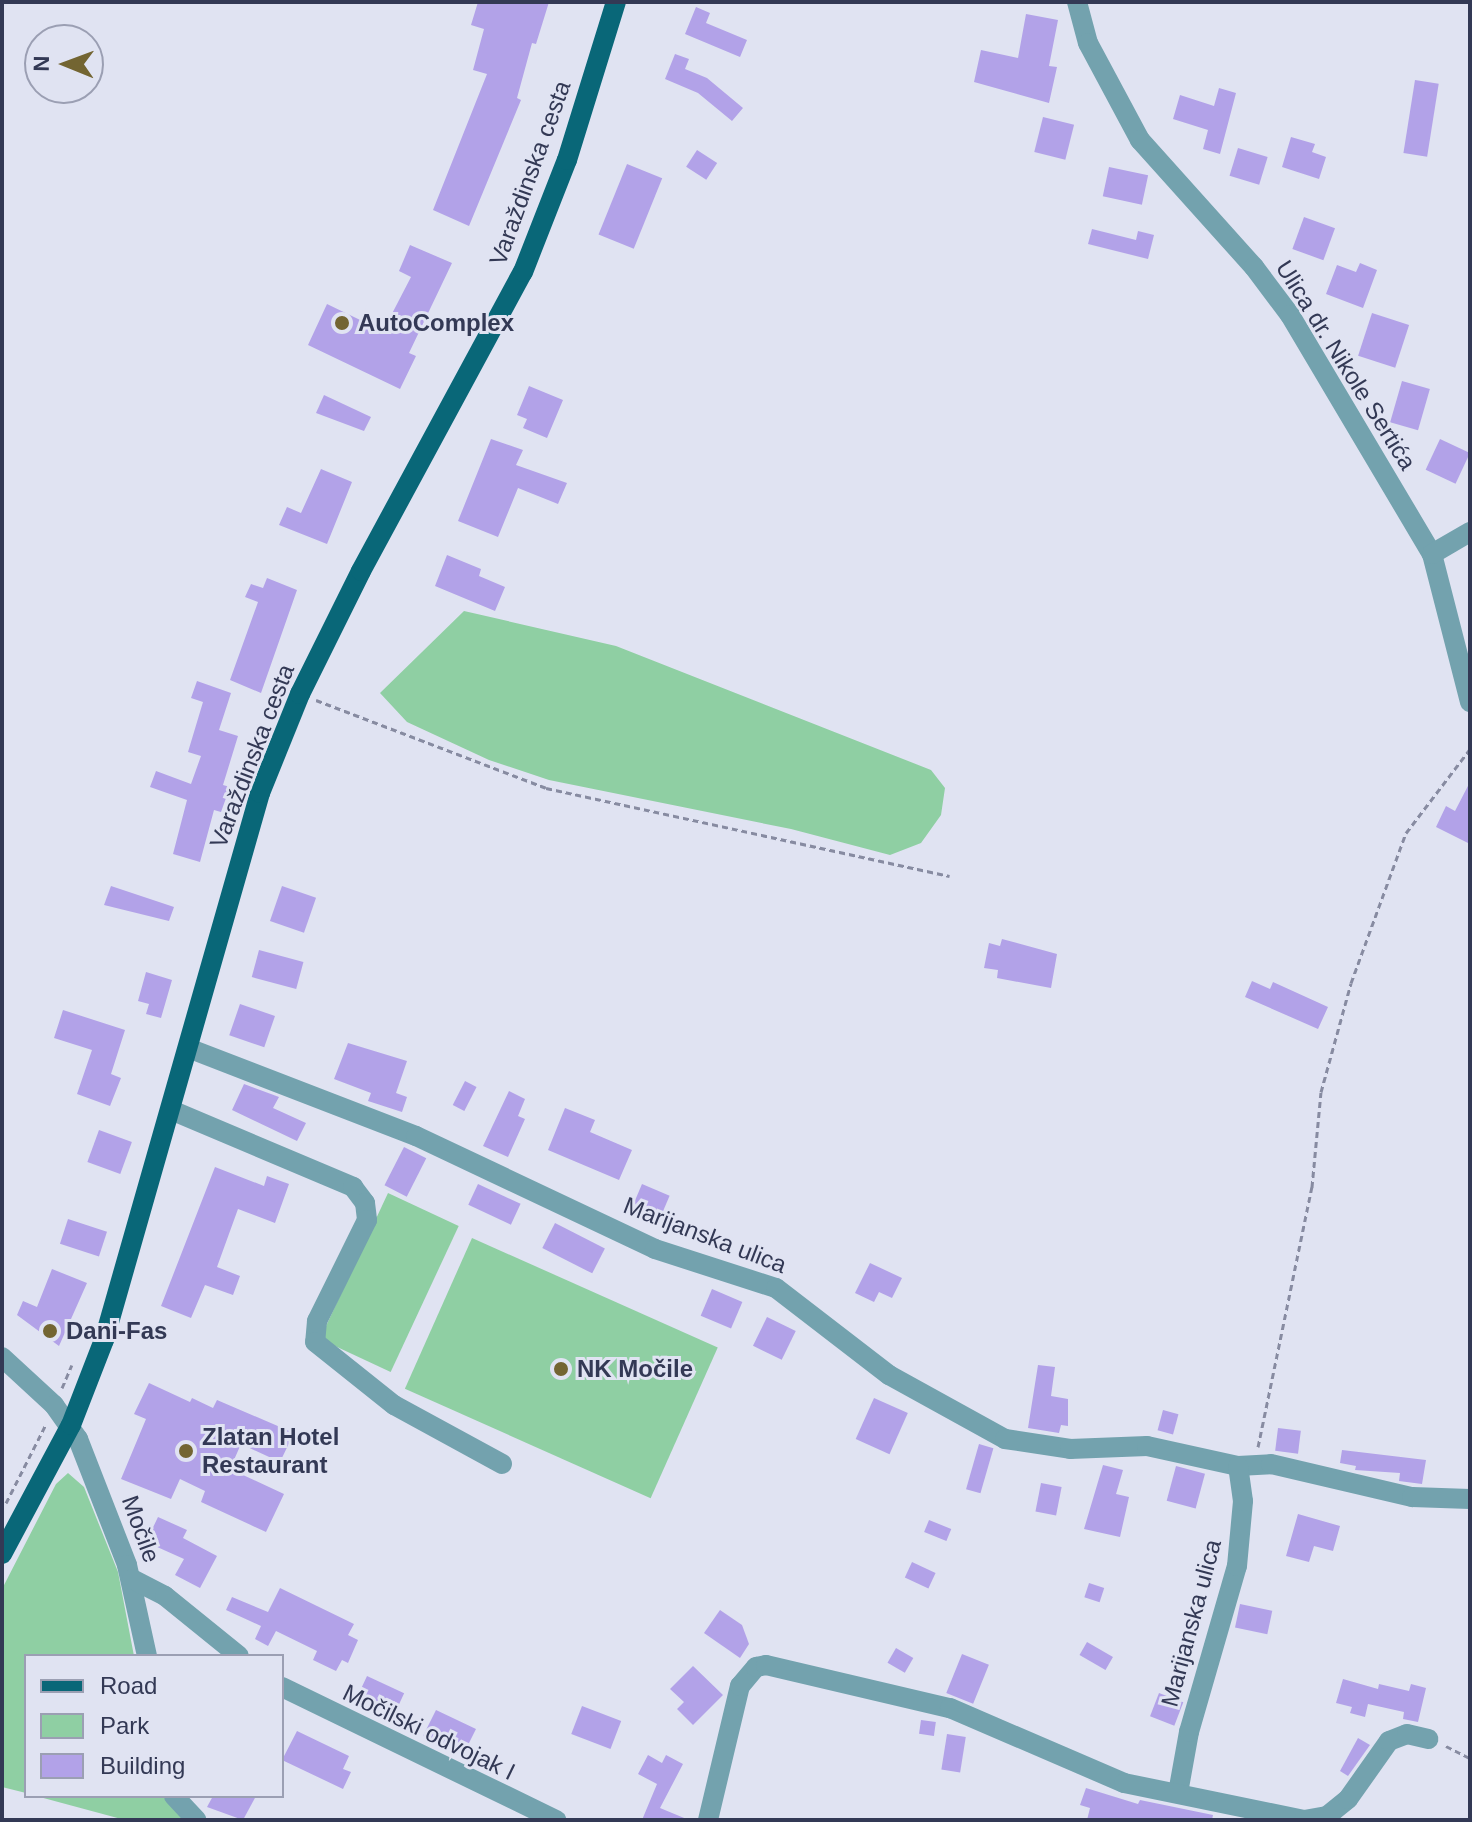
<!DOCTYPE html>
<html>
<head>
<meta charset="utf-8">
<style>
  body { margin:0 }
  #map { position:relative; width:1472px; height:1822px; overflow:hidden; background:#e0e3f2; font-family:Helvetica,sans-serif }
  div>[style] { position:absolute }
  .green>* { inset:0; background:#8fcfa3; transform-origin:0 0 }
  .building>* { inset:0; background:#b2a2e8; transform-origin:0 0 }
  .path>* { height:3px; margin-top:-1.5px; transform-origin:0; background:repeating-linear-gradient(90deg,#878ba1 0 6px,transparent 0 10px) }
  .minor>* { height:20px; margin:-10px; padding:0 10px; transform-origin:10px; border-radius:10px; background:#73a2ae }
  .major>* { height:20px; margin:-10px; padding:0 10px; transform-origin:10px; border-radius:10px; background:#096778 }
  .dots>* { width:22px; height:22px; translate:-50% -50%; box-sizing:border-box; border:4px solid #e0e3f2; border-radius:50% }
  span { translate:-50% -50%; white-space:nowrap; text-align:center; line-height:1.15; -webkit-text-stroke:6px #e0e3f2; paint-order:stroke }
  .street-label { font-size:24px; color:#333955 }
  .poi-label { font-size:24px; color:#333955; font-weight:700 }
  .left { translate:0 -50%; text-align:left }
  .frame { position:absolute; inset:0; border:4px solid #333955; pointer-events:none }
  .legend { position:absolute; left:24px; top:1654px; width:260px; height:144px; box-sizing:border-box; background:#e0e3f2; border:2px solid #9b9fb3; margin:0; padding:10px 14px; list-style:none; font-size:24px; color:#333955 }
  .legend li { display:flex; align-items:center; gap:16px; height:40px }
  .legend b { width:40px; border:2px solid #9b9fb3 }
  .north { position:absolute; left:24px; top:24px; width:80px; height:80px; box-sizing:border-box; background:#e0e3f2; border:2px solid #9b9fb3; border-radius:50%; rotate:271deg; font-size:22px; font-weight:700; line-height:32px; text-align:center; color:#333955 }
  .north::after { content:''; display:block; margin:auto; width:28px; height:36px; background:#736532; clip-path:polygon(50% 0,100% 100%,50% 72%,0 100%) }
</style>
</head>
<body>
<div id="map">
  <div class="green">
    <div style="clip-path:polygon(464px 611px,616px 646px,931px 770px,945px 788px,941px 815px,921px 843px,890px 855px,791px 829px,549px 780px,489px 760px,407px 722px,380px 693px)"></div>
    <div style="left:388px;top:1193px;width:78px;height:161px;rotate:25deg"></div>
    <div style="left:472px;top:1238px;width:269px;height:165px;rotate:24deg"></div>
    <div style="clip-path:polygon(68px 1473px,84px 1487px,118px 1572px,134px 1656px,26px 1656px,26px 1793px,2px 1787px,2px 1589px,56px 1484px)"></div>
    <div style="clip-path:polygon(36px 1796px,168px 1796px,185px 1820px,125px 1820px)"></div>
  </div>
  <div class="building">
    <div style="clip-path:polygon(478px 2px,549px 2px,536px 44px,532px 43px,517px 98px,521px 100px,469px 226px,433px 210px,487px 74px,473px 70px,484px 29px,471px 25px)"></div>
    <div style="clip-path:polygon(696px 7px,710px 13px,706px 23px,747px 40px,740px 57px,685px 34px)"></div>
    <div style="clip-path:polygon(1026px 14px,1058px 20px,1049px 66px,1057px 67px,1049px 103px,974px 82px,981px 50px,1018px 58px)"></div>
    <div style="clip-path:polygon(675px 54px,689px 59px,685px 69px,707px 78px,743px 108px,732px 121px,698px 93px,665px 79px)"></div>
    <div style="left:1415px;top:80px;width:24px;height:74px;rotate:9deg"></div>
    <div style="clip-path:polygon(1219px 88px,1236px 93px,1220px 154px,1203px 149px,1208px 130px,1173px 119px,1180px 95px,1214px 106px)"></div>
    <div style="left:1043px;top:117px;width:32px;height:36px;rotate:14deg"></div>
    <div style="clip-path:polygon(1291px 137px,1315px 144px,1312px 152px,1326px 157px,1319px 179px,1282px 167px)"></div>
    <div style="left:1238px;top:148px;width:31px;height:29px;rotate:17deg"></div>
    <div style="left:697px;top:150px;width:24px;height:20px;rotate:33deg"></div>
    <div style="left:627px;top:164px;width:38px;height:76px;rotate:22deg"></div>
    <div style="left:1109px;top:167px;width:40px;height:30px;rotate:12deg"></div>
    <div style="left:1304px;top:217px;width:33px;height:34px;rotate:20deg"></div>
    <div style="clip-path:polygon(1092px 229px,1136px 240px,1138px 231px,1154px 235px,1148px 259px,1088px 244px)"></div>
    <div style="clip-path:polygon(410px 245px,452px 263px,409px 353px,416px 356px,400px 389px,308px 345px,327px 304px,383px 331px,411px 277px,399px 271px)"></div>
    <div style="clip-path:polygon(1360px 263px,1377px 270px,1363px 308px,1326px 294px,1337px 265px,1356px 272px)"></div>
    <div style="left:1372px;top:313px;width:39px;height:45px;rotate:18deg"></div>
    <div style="left:1402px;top:381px;width:29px;height:43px;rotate:16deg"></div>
    <div style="clip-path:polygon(529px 386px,563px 400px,547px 438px,523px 428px,527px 419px,517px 415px)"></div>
    <div style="clip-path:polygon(324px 395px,371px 417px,364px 431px,316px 413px)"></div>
    <div style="clip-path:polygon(491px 439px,523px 450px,516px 465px,567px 483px,558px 504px,518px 488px,498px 537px,458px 521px)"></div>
    <div style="left:1440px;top:439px;width:33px;height:34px;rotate:25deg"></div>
    <div style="clip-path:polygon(321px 469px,352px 482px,327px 544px,279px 525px,287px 507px,301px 513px)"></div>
    <div style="clip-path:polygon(447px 555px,481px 569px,479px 576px,505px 587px,495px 611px,435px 586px)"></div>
    <div style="clip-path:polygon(267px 578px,297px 590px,261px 693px,230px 680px,258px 602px,245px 597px,251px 584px,263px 588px)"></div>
    <div style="clip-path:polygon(197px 681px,231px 693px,219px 730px,238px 736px,223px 785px,230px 787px,221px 812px,214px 810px,200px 862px,173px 854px,187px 800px,150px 787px,156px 771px,191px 784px,201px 756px,188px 752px,203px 702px,191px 698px)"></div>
    <div style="clip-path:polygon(1470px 782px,1470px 844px,1436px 827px,1446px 806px,1455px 811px)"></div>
    <div style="clip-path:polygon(111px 886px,174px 907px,169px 921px,104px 905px)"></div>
    <div style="left:282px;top:886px;width:36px;height:37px;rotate:19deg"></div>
    <div style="clip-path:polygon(1002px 939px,1057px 954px,1051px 988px,997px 978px,998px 970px,984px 968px,989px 943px,1000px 946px)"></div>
    <div style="left:259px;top:950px;width:46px;height:28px;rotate:15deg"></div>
    <div style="clip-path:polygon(146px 972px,172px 980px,161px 1018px,146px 1014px,149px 1004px,138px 1001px)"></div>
    <div style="clip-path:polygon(1252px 981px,1270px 989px,1273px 982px,1328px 1007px,1318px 1029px,1245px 997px)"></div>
    <div style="left:240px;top:1004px;width:37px;height:33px;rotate:19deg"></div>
    <div style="clip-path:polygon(63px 1010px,125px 1030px,111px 1074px,121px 1078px,110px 1106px,77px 1094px,92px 1050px,54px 1038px)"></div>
    <div style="clip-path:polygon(348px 1043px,407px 1061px,396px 1093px,407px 1097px,402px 1112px,368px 1101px,371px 1093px,334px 1079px)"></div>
    <div style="left:465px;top:1081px;width:13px;height:27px;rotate:27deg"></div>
    <div style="clip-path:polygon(244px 1084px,279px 1097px,273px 1108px,306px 1123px,297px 1141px,232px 1110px)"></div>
    <div style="clip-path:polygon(509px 1091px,525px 1099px,518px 1116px,525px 1119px,508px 1157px,483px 1146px)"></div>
    <div style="clip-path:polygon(565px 1108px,595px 1120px,590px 1132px,632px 1150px,619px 1180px,548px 1150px)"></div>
    <div style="left:99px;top:1130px;width:35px;height:34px;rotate:20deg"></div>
    <div style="left:404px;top:1147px;width:25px;height:43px;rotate:27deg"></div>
    <div style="clip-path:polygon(215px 1167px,264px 1186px,267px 1176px,289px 1184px,275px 1223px,238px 1209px,217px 1267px,240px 1276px,233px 1295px,205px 1285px,191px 1318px,161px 1306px)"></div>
    <div style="left:478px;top:1184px;width:47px;height:23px;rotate:25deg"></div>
    <div style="left:642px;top:1184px;width:30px;height:28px;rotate:23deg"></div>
    <div style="left:68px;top:1219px;width:41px;height:26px;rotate:18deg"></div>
    <div style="left:555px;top:1223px;width:56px;height:28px;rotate:27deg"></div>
    <div style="clip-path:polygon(870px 1263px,902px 1278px,892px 1298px,879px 1292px,874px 1302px,855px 1293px)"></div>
    <div style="clip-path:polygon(52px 1269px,87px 1283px,59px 1346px,17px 1315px,23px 1301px,37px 1307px)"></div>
    <div style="left:712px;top:1289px;width:33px;height:29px;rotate:23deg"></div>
    <div style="left:767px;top:1317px;width:32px;height:32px;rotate:26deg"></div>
    <div style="clip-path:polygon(1038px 1365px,1055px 1367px,1051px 1396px,1068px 1399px,1068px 1426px,1061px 1425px,1059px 1433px,1028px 1428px)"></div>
    <div style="clip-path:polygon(149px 1383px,190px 1402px,192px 1398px,213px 1408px,217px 1400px,294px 1433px,280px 1462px,241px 1444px,230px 1469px,284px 1494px,266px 1532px,201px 1502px,205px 1491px,180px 1479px,171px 1499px,121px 1479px,146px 1419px,134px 1414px)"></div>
    <div style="left:874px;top:1398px;width:37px;height:45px;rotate:24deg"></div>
    <div style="left:1163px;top:1410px;width:16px;height:21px;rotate:15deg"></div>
    <div style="left:1278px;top:1428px;width:23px;height:23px;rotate:7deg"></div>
    <div style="left:979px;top:1444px;width:15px;height:47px;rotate:16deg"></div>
    <div style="clip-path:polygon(1342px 1450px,1426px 1460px,1422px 1484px,1399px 1481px,1400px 1473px,1355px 1470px,1356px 1466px,1340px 1463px)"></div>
    <div style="clip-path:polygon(1103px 1465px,1123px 1470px,1116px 1494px,1129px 1497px,1120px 1537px,1084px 1529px)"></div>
    <div style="left:1176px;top:1466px;width:30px;height:36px;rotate:15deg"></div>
    <div style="left:1041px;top:1483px;width:21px;height:29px;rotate:11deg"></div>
    <div style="clip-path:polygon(1298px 1514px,1340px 1526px,1333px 1551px,1314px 1546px,1309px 1562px,1286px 1556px)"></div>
    <div style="clip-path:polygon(158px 1517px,187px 1530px,183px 1538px,217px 1556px,200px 1588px,175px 1575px,184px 1559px,146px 1542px)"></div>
    <div style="left:929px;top:1520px;width:24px;height:13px;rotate:22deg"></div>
    <div style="left:912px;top:1562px;width:26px;height:17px;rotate:25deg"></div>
    <div style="left:1089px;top:1583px;width:16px;height:15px;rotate:18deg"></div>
    <div style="clip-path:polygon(280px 1588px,354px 1624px,348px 1635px,358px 1640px,348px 1663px,342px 1660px,336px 1671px,313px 1660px,317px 1651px,276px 1631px,268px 1646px,255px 1639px,261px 1626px,226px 1610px,232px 1597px,268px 1612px)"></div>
    <div style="left:1240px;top:1604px;width:33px;height:24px;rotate:12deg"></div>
    <div style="clip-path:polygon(720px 1610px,742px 1625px,749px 1644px,740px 1658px,704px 1633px)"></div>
    <div style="left:1087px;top:1642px;width:30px;height:15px;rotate:30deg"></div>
    <div style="left:896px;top:1648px;width:20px;height:17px;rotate:30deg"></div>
    <div style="left:962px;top:1654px;width:29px;height:42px;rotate:22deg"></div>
    <div style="clip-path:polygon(693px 1666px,723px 1695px,693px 1725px,677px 1709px,684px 1702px,670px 1689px)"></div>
    <div style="left:367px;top:1676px;width:41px;height:21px;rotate:25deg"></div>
    <div style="clip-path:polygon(1343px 1679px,1378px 1689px,1379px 1684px,1409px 1691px,1411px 1684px,1426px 1688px,1418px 1722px,1403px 1719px,1404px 1712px,1368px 1704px,1365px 1717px,1350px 1713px,1352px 1707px,1336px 1703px)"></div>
    <div style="left:1159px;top:1693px;width:26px;height:25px;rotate:21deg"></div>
    <div style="left:582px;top:1706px;width:42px;height:30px;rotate:21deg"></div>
    <div style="clip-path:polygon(436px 1710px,476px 1729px,466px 1749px,458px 1745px,455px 1752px,423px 1736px)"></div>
    <div style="left:921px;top:1720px;width:15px;height:14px;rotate:8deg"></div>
    <div style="clip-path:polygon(297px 1731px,349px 1756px,343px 1769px,351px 1772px,343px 1789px,282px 1760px)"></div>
    <div style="left:947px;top:1734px;width:19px;height:36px;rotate:9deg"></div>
    <div style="clip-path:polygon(1358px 1738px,1370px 1745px,1348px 1776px,1340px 1771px)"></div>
    <div style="clip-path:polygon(648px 1755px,662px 1763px,666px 1755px,683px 1764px,660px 1808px,689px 1820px,642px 1820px,657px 1784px,638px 1774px)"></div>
    <div style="clip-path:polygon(1086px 1788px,1138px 1804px,1140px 1800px,1213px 1815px,1212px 1820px,1087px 1820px,1090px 1808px,1080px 1805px)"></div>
    <div style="clip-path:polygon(213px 1796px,256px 1796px,243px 1820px,207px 1807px)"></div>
  </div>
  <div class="path">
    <div style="left:316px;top:700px;width:246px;rotate:20.9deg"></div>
    <div style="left:546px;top:788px;width:413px;rotate:12.3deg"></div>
    <div style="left:62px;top:1388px;width:25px;rotate:-67deg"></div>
    <div style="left:1258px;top:1447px;width:266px;rotate:-78.3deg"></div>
    <div style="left:1312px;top:1187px;width:95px;rotate:-84.6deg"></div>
    <div style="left:1321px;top:1092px;width:113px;rotate:-74.6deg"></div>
    <div style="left:1351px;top:983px;width:160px;rotate:-69.9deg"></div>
    <div style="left:1406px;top:833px;width:106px;rotate:-52.7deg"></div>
    <div style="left:6px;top:1503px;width:89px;rotate:-63.1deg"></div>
    <div style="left:1446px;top:1746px;width:27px;rotate:27deg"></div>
  </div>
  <div class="minor">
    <div style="left:1077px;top:2px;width:42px;rotate:75deg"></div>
    <div style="left:1088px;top:43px;width:110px;rotate:61.8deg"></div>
    <div style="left:1140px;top:140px;width:171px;rotate:48.1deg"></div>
    <div style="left:1254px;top:267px;width:60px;rotate:53.1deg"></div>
    <div style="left:1290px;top:315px;width:278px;rotate:59.3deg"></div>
    <div style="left:1432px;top:554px;width:153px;rotate:75.6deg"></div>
    <div style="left:1432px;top:554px;width:44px;rotate:-30.1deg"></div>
    <div style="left:188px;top:1048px;width:244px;rotate:21.1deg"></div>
    <div style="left:416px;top:1136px;width:264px;rotate:25.3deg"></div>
    <div style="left:655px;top:1249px;width:127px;rotate:17.9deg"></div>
    <div style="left:776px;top:1288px;width:143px;rotate:37.6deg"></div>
    <div style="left:889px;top:1375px;width:132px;rotate:28.9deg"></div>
    <div style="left:1005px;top:1439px;width:66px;rotate:8.7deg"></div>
    <div style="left:1070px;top:1449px;width:77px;rotate:-2.2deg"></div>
    <div style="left:1147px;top:1446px;width:93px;rotate:12.4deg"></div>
    <div style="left:1238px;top:1466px;width:33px;rotate:-3deg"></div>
    <div style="left:1271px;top:1464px;width:145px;rotate:13.2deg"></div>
    <div style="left:1412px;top:1497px;width:58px;rotate:2deg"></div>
    <div style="left:171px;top:1110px;width:198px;rotate:22.9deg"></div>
    <div style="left:353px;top:1187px;width:20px;rotate:53deg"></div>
    <div style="left:365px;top:1203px;width:17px;rotate:83deg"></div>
    <div style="left:367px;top:1220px;width:113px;rotate:116.3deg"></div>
    <div style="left:317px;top:1321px;width:21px;rotate:95deg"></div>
    <div style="left:315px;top:1342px;width:101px;rotate:38.6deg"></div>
    <div style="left:394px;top:1405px;width:123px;rotate:28.6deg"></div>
    <div style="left:2px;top:1357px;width:71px;rotate:42.7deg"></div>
    <div style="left:54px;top:1405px;width:42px;rotate:54.8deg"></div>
    <div style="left:78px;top:1439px;width:135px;rotate:68.7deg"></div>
    <div style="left:127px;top:1565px;width:93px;rotate:77.6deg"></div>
    <div style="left:132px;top:1579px;width:37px;rotate:27deg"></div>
    <div style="left:165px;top:1596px;width:95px;rotate:39deg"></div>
    <div style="left:282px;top:1687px;width:305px;rotate:25.9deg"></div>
    <div style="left:1178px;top:1793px;width:62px;rotate:-79.8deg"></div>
    <div style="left:1189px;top:1732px;width:173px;rotate:-73.9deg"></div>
    <div style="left:1237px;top:1566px;width:65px;rotate:-84.7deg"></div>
    <div style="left:1243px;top:1501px;width:35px;rotate:-98deg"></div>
    <div style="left:174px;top:1796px;width:33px;rotate:47deg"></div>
    <div style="left:708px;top:1820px;width:138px;rotate:-76.6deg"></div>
    <div style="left:740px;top:1686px;width:25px;rotate:-50deg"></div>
    <div style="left:756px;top:1667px;width:10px;rotate:-11deg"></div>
    <div style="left:766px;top:1665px;width:189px;rotate:13.2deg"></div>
    <div style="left:950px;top:1708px;width:189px;rotate:23.3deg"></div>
    <div style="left:1124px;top:1783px;width:184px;rotate:11.6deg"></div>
    <div style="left:1304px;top:1820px;width:23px;rotate:-10deg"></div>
    <div style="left:1327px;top:1816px;width:27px;rotate:-39deg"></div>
    <div style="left:1348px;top:1799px;width:71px;rotate:-54.7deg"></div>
    <div style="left:1389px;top:1741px;width:19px;rotate:-21deg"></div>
    <div style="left:1407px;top:1734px;width:22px;rotate:13deg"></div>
  </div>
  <div class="major">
    <div style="left:2px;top:1554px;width:146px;rotate:-61.9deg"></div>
    <div style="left:71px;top:1425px;width:91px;rotate:-68.8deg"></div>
    <div style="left:104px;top:1340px;width:569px;rotate:-74.08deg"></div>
    <div style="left:260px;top:793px;width:107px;rotate:-68deg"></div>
    <div style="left:300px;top:694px;width:137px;rotate:-63.6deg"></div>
    <div style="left:361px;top:571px;width:340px;rotate:-61.6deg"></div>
    <div style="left:523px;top:272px;width:120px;rotate:-68.6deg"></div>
    <div style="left:567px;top:160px;width:165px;rotate:-72.8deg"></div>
  </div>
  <div class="dots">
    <div style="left:342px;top:323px;background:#736532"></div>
    <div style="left:50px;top:1331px;background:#736532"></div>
    <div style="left:561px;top:1369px;background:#736532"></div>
    <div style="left:186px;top:1451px;background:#736532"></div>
  </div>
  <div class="street-label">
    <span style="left:530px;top:173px;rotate:-70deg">Varaždinska cesta</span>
    <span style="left:1346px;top:365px;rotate:58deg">Ulica dr. Nikole Sertića</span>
    <span style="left:252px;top:756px;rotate:-69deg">Varaždinska cesta</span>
    <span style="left:705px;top:1235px;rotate:21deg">Marijanska ulica</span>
    <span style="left:141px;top:1529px;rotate:70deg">Močile</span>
    <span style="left:1191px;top:1623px;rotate:-75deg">Marijanska ulica</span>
    <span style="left:429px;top:1732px;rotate:26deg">Močilski odvojak I</span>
  </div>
  <div class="poi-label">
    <span class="left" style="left:358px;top:323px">AutoComplex</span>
    <span class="left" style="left:66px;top:1331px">Dani-Fas</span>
    <span class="left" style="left:577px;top:1369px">NK Močile</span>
    <span class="left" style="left:202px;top:1451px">Zlatan Hotel<br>Restaurant</span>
  </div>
  <div class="frame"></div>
  <ul class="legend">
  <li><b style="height:10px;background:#096778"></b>Road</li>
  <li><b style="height:22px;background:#8fcfa3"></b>Park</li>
  <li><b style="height:22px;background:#b2a2e8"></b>Building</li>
  </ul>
  <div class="north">N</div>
</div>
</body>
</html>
